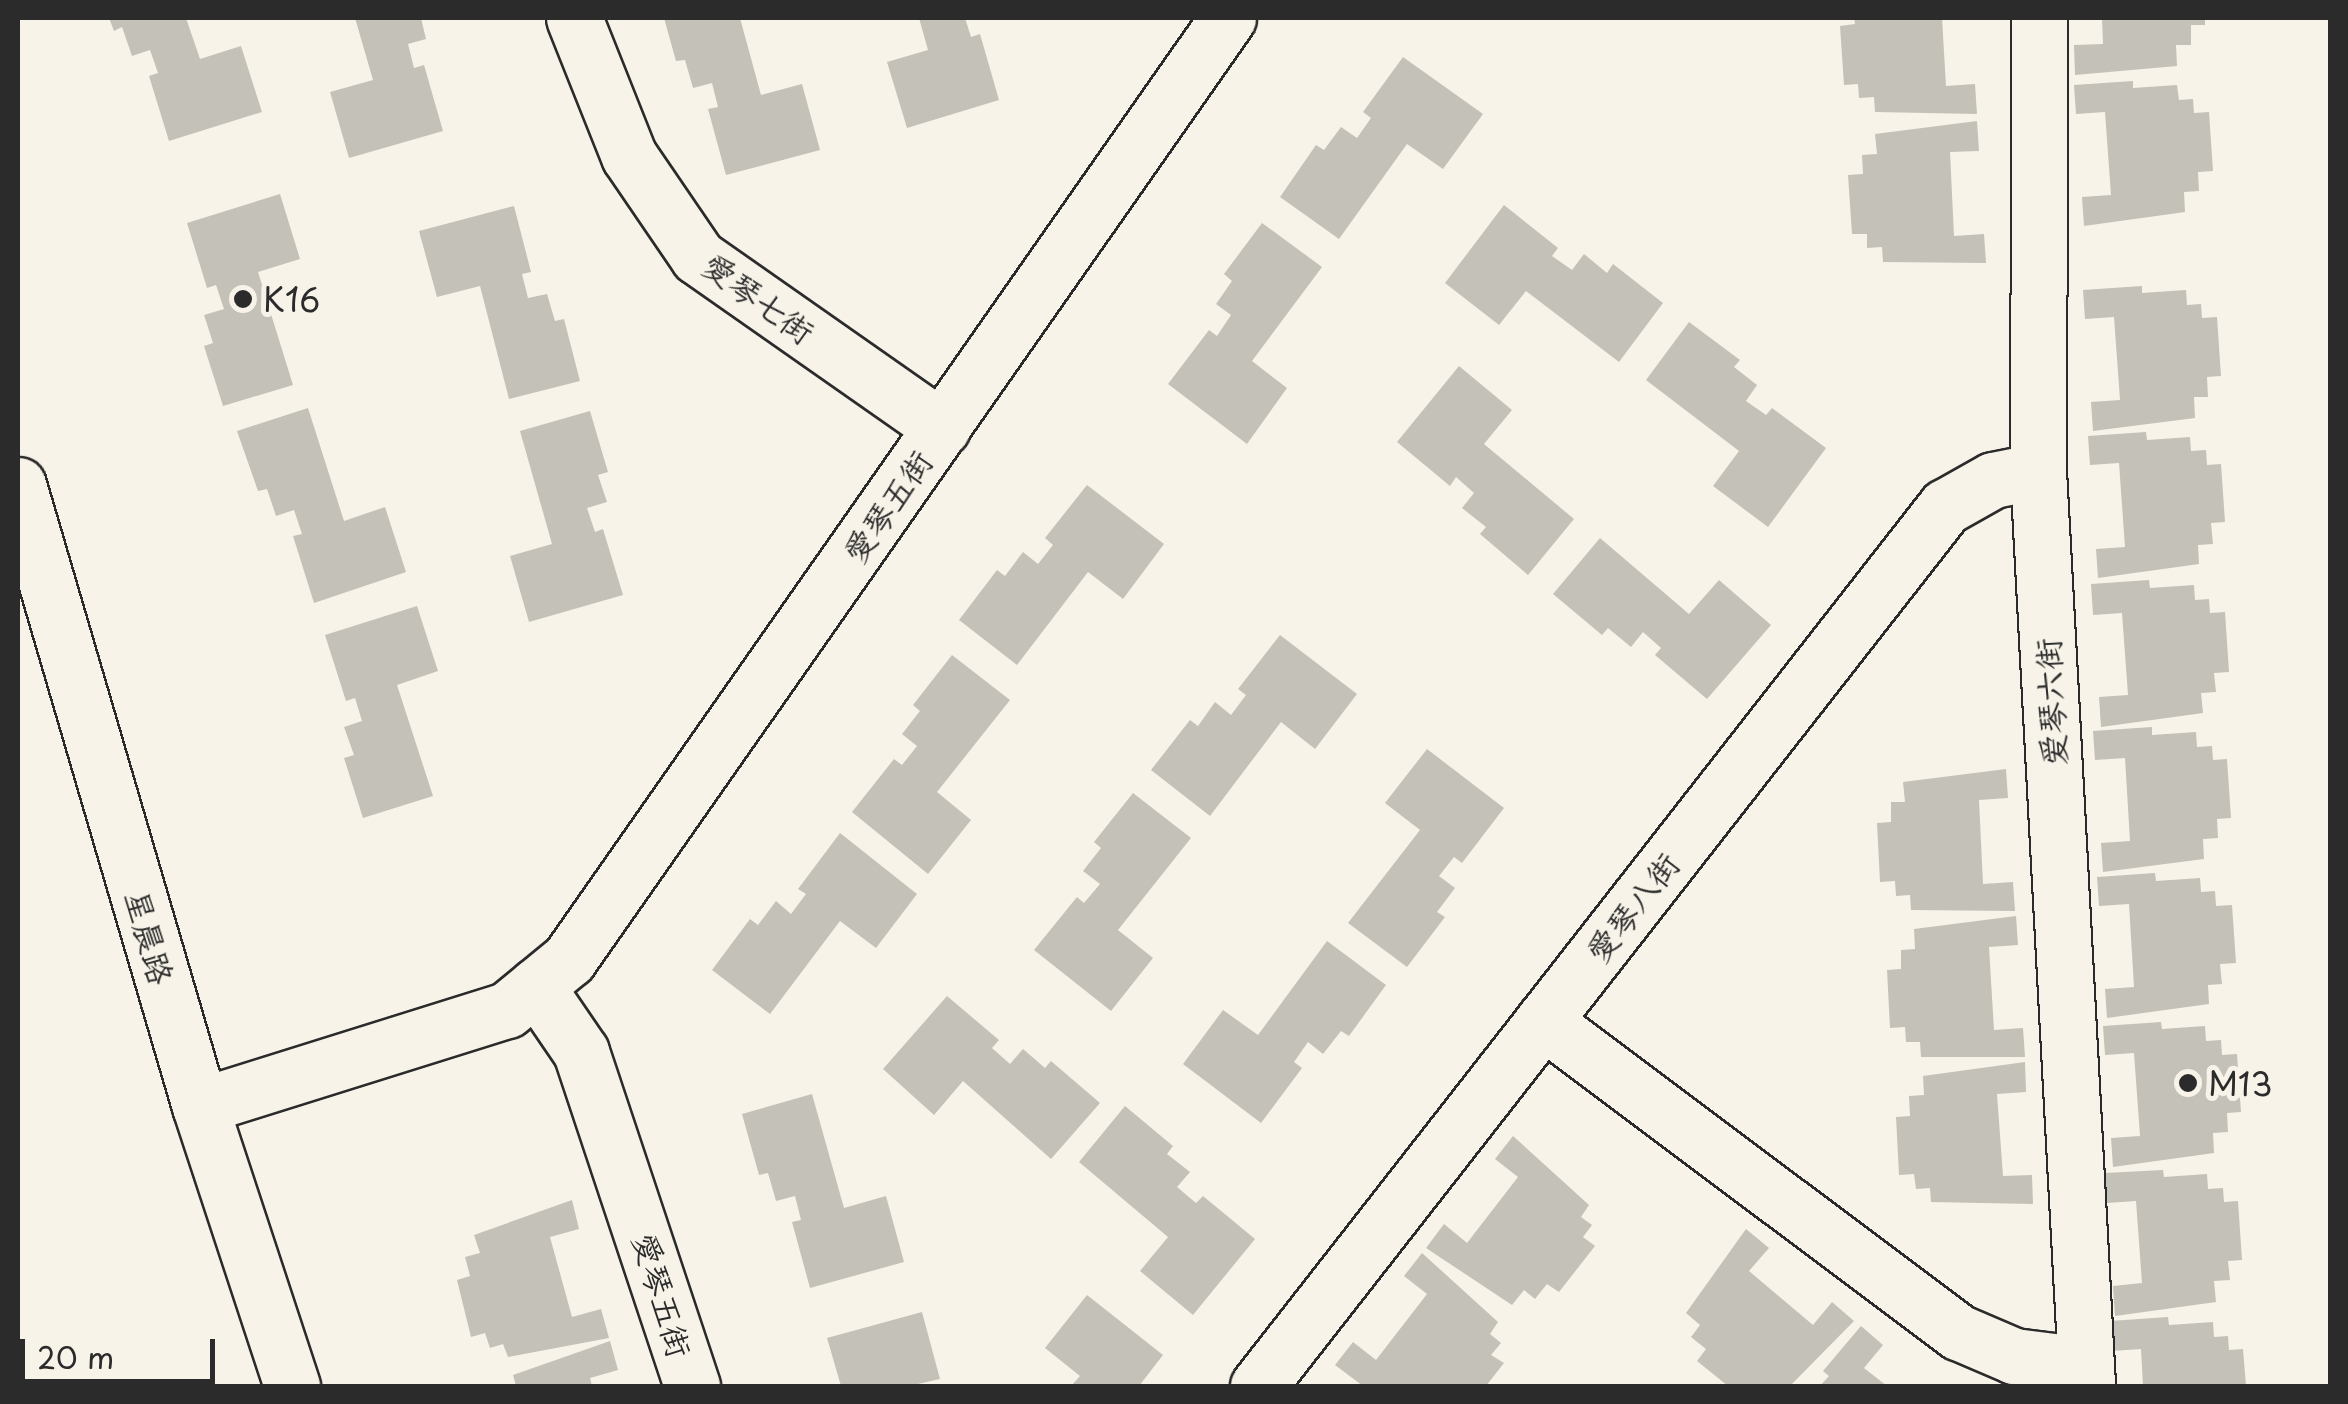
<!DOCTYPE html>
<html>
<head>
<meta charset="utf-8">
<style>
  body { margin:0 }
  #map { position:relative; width:2348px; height:1404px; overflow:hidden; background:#f7f3e8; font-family:"Playpen Sans","LXGW WenKai TC",sans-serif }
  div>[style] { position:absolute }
  .building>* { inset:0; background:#c4c1b9 }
  .roads { filter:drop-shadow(2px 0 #2b2b2b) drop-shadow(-2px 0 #2b2b2b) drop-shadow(0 2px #2b2b2b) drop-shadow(0 -2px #2b2b2b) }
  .street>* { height:55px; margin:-27.5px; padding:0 27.5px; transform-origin:27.5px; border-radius:27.5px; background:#f7f3e8 }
  .secondary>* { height:55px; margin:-27.5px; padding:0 27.5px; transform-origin:27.5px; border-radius:27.5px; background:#f7f3e8 }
  .dots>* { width:28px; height:28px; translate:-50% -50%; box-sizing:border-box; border:5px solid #f7f3e8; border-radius:50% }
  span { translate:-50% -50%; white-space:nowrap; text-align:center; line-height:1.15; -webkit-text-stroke:10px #f7f3e8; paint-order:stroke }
  .street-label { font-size:32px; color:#2b2b2b }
  .poi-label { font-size:32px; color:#2b2b2b }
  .left { translate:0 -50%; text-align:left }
  .frame { position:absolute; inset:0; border:20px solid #2b2b2b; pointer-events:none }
  .scale { position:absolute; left:20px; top:1339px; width:195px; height:45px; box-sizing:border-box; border:5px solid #2b2b2b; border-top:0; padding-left:12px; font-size:30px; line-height:35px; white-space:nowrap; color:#2b2b2b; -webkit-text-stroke:8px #f7f3e8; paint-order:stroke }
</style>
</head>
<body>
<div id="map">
  <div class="building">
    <div style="clip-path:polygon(109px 18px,186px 18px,200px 59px,241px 46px,262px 112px,169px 141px,149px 76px,158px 73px,150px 50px,132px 56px,122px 27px,114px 31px)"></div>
    <div style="clip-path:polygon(355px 18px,421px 18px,426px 39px,408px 44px,414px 68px,424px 65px,443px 131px,349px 158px,330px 92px,373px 80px)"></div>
    <div style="clip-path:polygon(664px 18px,740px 18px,761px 95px,802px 84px,820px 150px,726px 175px,708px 109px,718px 107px,712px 83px,693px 88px,685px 60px,676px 61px)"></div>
    <div style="clip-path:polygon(919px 18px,965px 18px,971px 37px,980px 34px,999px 100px,907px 128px,887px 62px,928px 50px)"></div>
    <div style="clip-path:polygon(1854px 18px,1942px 18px,1946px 86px,1975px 84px,1977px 114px,1875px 112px,1874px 97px,1859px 98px,1858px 84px,1844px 85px,1840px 26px,1855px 24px)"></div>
    <div style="clip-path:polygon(2102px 18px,2205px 18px,2205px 25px,2191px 25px,2191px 45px,2176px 45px,2177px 66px,2075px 75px,2074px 45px,2103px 44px)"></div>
    <div style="clip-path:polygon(1403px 57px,1483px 114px,1443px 169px,1407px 144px,1339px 239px,1280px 197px,1316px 145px,1324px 150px,1341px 127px,1357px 138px,1371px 118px,1363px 112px)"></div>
    <div style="clip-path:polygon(2133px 81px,2133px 88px,2177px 85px,2179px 100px,2193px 99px,2194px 113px,2209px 112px,2213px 171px,2198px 172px,2199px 191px,2184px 192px,2185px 212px,2084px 226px,2082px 197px,2111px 195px,2105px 112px,2076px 114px,2074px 85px)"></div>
    <div style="clip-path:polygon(1977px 121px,1979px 151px,1950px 152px,1954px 236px,1984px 234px,1986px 263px,1883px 262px,1882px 247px,1867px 248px,1867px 234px,1852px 234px,1848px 175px,1863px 174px,1862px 155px,1877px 154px,1875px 134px)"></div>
    <div style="clip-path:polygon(280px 194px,300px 259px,258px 272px,293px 385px,223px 406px,204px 346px,213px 343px,204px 315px,224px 309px,216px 285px,207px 288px,187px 223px)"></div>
    <div style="clip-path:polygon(1504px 205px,1558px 248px,1552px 256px,1572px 270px,1584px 254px,1607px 273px,1613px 264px,1663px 303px,1619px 362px,1526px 291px,1499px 325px,1445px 283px)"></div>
    <div style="clip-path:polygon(514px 206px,531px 272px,522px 274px,528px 298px,547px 294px,555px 321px,564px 319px,580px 381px,509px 399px,480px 286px,437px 297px,419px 231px)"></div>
    <div style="clip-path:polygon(1262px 223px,1322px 267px,1252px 361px,1287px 388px,1247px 444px,1168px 384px,1209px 330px,1217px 336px,1231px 315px,1216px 304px,1232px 281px,1224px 274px)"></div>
    <div style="clip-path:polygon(2142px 286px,2142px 293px,2186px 290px,2187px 305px,2201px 304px,2202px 318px,2217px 317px,2221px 376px,2207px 377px,2208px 397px,2194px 397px,2195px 418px,2093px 431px,2091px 402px,2120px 400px,2114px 317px,2085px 319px,2083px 290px)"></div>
    <div style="clip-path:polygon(1689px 322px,1740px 360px,1734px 367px,1757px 385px,1746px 401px,1766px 415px,1772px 408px,1826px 448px,1768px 527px,1713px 486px,1739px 451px,1646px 380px)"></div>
    <div style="clip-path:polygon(1459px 366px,1512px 410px,1484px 444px,1574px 519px,1528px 575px,1480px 534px,1486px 527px,1462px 508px,1474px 493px,1456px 477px,1450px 486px,1397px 442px)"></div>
    <div style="clip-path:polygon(308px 408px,344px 521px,385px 507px,406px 572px,314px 603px,293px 536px,302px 534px,294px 510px,276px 516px,267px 489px,258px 491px,237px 431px)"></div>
    <div style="clip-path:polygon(590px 411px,608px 472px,598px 475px,607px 502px,587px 508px,595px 532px,603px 529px,623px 595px,529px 622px,510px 556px,552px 544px,520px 431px)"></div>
    <div style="clip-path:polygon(2146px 432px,2147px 440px,2190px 437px,2191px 451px,2206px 450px,2207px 465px,2221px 464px,2225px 522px,2211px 523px,2213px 544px,2198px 545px,2199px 564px,2098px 578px,2096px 549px,2125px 547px,2119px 463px,2090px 465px,2088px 436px)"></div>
    <div style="clip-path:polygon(1087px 485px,1164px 544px,1123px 599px,1088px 572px,1017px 665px,959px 620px,997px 570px,1005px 576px,1023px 552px,1038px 564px,1053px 545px,1045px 538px)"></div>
    <div style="clip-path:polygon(1600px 538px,1689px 614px,1719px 580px,1771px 625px,1707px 699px,1655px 655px,1661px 648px,1643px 632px,1631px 647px,1608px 628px,1602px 635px,1553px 594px)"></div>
    <div style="clip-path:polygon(2149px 580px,2150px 588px,2194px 585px,2195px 600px,2209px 599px,2210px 613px,2225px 612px,2229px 672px,2214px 673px,2216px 692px,2201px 693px,2203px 713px,2101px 727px,2099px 697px,2128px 695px,2122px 613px,2093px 615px,2091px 584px)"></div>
    <div style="clip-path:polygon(417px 606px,438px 671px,397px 685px,433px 796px,363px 818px,344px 758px,354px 755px,344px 727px,362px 721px,355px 698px,346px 701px,325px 635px)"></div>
    <div style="clip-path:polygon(1280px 635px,1357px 694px,1315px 749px,1281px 722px,1210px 816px,1151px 770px,1190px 720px,1198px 726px,1215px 702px,1231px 715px,1246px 695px,1238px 689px)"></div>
    <div style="clip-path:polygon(952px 655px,1010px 700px,937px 792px,971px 820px,928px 874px,852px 812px,894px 759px,902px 765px,917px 746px,902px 734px,920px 711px,913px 705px)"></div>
    <div style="clip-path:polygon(2152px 727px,2152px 735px,2196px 732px,2197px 747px,2212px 746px,2213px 760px,2227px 759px,2231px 818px,2217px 819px,2218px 838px,2203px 839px,2204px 859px,2103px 872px,2101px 843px,2130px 841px,2125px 758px,2095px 760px,2093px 731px)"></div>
    <div style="clip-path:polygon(1427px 749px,1504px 808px,1462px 863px,1454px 857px,1439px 876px,1455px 888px,1437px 912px,1445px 917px,1407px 967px,1348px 923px,1420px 830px,1385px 803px)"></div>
    <div style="clip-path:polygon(2006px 769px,2008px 798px,1979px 800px,1983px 884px,2013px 882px,2015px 911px,1911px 910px,1910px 895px,1896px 896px,1895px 881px,1880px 882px,1877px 823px,1891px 822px,1891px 802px,1905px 802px,1903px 782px)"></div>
    <div style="clip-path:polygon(1133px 793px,1191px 838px,1118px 930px,1153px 958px,1111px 1011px,1034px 950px,1077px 897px,1084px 903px,1100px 884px,1083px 871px,1101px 848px,1094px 842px)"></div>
    <div style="clip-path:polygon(840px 833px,917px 894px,876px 948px,840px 921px,770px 1014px,712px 970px,750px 919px,758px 925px,776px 901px,791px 914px,806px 894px,798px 889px)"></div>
    <div style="clip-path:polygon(2155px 873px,2156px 881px,2200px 878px,2201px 892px,2215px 891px,2216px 906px,2232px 905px,2236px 963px,2220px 964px,2222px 984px,2208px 985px,2209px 1004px,2107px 1018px,2105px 989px,2134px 987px,2129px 904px,2099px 906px,2097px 877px)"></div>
    <div style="clip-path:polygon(2016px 916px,2018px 945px,1989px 947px,1994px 1030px,2023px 1028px,2025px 1057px,1921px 1057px,1920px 1042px,1906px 1042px,1905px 1027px,1890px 1028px,1887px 970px,1901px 969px,1901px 950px,1915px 949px,1914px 929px)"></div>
    <div style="clip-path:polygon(1327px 941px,1386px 985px,1349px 1036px,1341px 1031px,1323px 1054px,1308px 1042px,1294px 1062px,1302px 1068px,1261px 1123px,1183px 1064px,1223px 1010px,1258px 1035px)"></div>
    <div style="clip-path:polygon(947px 996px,999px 1040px,992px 1048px,1010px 1064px,1023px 1049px,1045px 1068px,1051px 1061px,1100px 1103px,1051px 1159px,963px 1081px,934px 1115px,883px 1069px)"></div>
    <div style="clip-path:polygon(2161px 1022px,2162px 1029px,2205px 1026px,2206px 1041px,2221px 1040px,2222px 1055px,2237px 1054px,2241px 1112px,2227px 1113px,2228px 1132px,2213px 1133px,2214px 1153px,2113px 1167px,2111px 1138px,2140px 1136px,2134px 1053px,2105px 1055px,2103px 1026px)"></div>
    <div style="clip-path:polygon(2025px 1062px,2026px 1092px,1997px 1094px,2003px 1176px,2032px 1175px,2033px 1204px,1931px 1202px,1930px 1188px,1916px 1189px,1914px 1174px,1899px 1175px,1896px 1117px,1910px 1116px,1909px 1096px,1924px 1095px,1923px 1076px)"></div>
    <div style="clip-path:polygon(812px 1094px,844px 1208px,886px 1196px,904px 1262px,810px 1288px,792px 1222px,801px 1220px,795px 1196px,776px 1201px,768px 1173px,759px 1175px,742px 1114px)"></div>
    <div style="clip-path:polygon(1125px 1106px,1173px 1146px,1167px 1154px,1190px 1172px,1177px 1187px,1196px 1203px,1203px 1196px,1255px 1239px,1193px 1315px,1140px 1271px,1168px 1237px,1079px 1162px)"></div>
    <div style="clip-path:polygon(1513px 1136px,1589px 1205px,1581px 1217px,1592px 1225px,1583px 1237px,1595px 1246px,1559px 1292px,1547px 1284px,1535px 1299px,1524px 1290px,1512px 1305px,1426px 1248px,1444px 1224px,1467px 1243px,1518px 1177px,1495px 1159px)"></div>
    <div style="clip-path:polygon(2163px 1170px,2164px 1177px,2207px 1174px,2208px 1189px,2223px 1188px,2224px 1202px,2238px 1201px,2242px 1260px,2228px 1261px,2230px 1280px,2214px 1281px,2216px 1302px,2115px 1316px,2113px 1286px,2142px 1283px,2136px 1201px,2107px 1203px,2105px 1173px)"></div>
    <div style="clip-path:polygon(572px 1200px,579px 1229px,550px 1237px,572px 1317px,601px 1309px,609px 1338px,508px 1357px,503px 1344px,490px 1348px,485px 1333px,471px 1337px,457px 1280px,470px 1276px,465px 1257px,480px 1253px,474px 1235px)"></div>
    <div style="clip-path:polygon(1746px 1229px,1769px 1248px,1749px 1271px,1813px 1325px,1832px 1302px,1854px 1321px,1790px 1386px,1728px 1386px,1697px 1361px,1706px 1349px,1691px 1337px,1700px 1325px,1686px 1313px)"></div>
    <div style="clip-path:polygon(1422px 1253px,1498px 1322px,1490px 1334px,1501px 1343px,1491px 1355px,1504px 1363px,1486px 1386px,1363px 1386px,1335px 1365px,1353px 1342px,1376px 1360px,1427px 1294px,1404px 1276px)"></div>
    <div style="clip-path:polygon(1087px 1295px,1163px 1355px,1139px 1386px,1071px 1386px,1080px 1376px,1045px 1348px)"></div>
    <div style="clip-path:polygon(922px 1312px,940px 1379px,909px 1386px,841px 1386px,827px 1338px)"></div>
    <div style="clip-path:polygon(2168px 1317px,2169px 1325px,2213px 1322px,2214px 1337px,2228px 1336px,2229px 1350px,2243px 1349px,2246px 1386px,2143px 1386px,2141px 1349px,2112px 1351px,2110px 1321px)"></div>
    <div style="clip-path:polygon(1861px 1326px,1883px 1345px,1864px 1368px,1887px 1386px,1820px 1386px,1829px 1376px,1823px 1371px)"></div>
    <div style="clip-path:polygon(610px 1341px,618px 1370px,590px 1378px,592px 1386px,516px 1386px,513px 1375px)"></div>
  </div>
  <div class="roads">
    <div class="street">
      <div style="left:574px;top:18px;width:149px;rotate:68.3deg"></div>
      <div style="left:629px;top:156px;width:122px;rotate:55.7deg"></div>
      <div style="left:698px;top:257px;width:298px;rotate:35deg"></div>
      <div style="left:2039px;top:18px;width:453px;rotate:90.1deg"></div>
      <div style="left:2038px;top:471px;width:916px;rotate:86.93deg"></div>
      <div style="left:536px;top:986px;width:80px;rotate:55.7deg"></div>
      <div style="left:581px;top:1052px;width:352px;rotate:71.6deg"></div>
      <div style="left:1543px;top:1021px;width:519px;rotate:36.85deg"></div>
      <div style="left:1958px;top:1332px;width:61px;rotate:23.2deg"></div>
      <div style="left:2014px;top:1356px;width:72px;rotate:7.2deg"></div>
      <div style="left:200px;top:1106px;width:322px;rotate:-17.4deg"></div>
      <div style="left:507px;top:1010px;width:80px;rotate:-39.4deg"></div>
      <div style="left:569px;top:959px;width:1149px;rotate:-55deg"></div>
      <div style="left:1258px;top:1386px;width:1116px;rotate:-51.99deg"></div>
      <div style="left:1945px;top:507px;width:55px;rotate:-29.4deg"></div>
      <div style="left:1993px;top:480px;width:46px;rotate:-11.3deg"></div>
    </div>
    <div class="secondary">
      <div style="left:18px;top:485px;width:647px;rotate:73.67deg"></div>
      <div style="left:200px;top:1106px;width:295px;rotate:71.8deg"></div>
    </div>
  </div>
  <div class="dots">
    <div style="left:243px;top:299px;background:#2b2b2b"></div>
    <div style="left:2188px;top:1083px;background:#2b2b2b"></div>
  </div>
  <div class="street-label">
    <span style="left:759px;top:298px;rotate:36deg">愛琴七街</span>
    <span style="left:887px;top:506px;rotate:-55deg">愛琴五街</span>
    <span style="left:2050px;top:702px;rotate:-93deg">爱琴六街</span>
    <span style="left:1632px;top:907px;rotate:-52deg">愛琴八街</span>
    <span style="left:150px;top:937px;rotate:74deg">星晨路</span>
    <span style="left:663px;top:1295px;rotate:73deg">愛琴五街</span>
  </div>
  <div class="poi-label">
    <span class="left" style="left:263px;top:299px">K16</span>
    <span class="left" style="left:2208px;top:1083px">M13</span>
  </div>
  <div class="frame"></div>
  <div class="scale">20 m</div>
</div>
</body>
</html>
